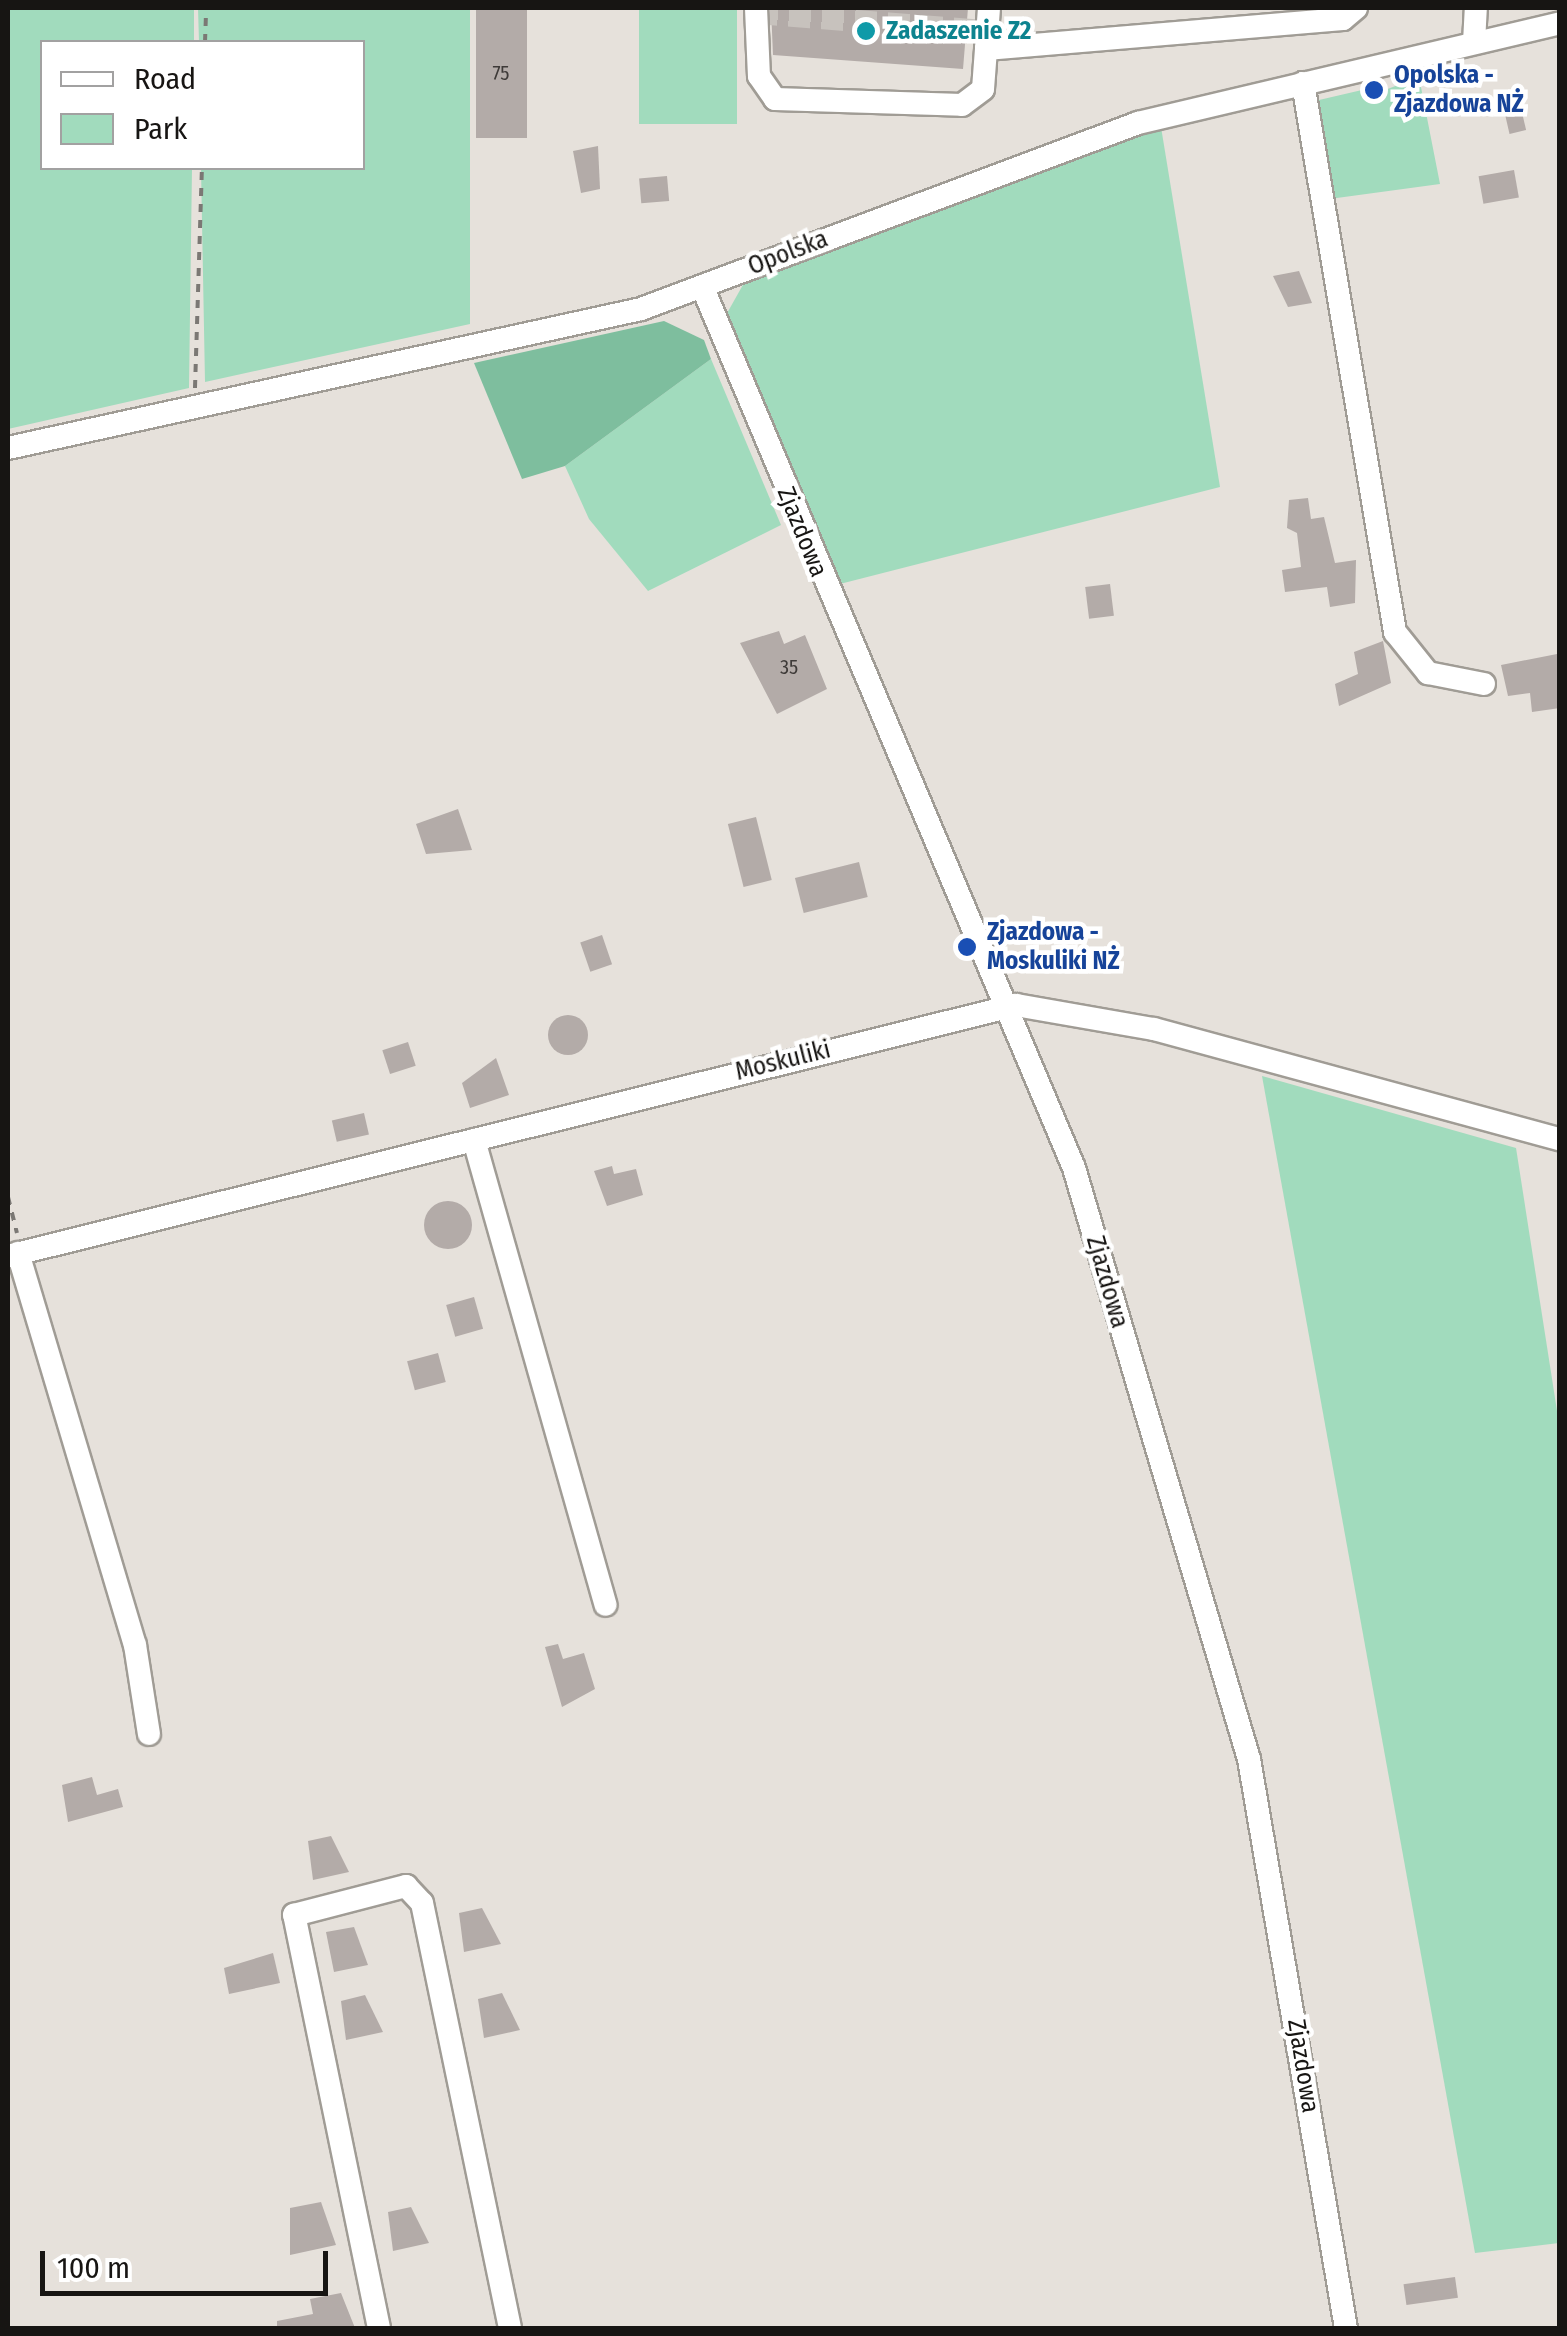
<!DOCTYPE html>
<html>
<head>
<meta charset="utf-8">
<style>
  body { margin:0 }
  #map { position:relative; width:1567px; height:2336px; overflow:hidden; background:#e6e1db; font-family:"Fira Sans Condensed",sans-serif }
  div>[style] { position:absolute }
  .green>* { inset:0; background:#a1dbbd; transform-origin:0 0 }
  .forest>* { inset:0; background:#7ebe9e }
  .building>* { inset:0; background:#b3aba8; transform-origin:0 0 }
  .round { border-radius:50% }
  .minor-tunnel>* { height:22px; margin-top:-11px; transform-origin:0; background:repeating-linear-gradient(90deg,#c7c2bd 0 22px,transparent 0 33px) }
  .path>* { height:4px; margin-top:-2px; transform-origin:0; background:repeating-linear-gradient(90deg,#7b7874 0 8px,transparent 0 16px) }
  .roads { filter:drop-shadow(2px 0 #a09c95) drop-shadow(-2px 0 #a09c95) drop-shadow(0 2px #a09c95) drop-shadow(0 -2px #a09c95) }
  .minor>* { height:22px; margin:-11px; padding:0 11px; transform-origin:11px; border-radius:11px; background:#fff }
  .dots>* { width:28px; height:28px; translate:-50% -50%; box-sizing:border-box; border:5px solid #fff; border-radius:50% }
  span { translate:-50% -50%; white-space:nowrap; text-align:center; line-height:1.15; -webkit-text-stroke:9px #fff; paint-order:stroke }
  .number-label { font-size:20px; color:#3e3a38 }
  .number-label span { -webkit-text-stroke-width:0 }
  .culture-label { font-size:25px; color:#0d838f; font-weight:700 }
  .left { translate:0 -50%; text-align:left }
  .transit-label { font-size:25px; color:#164399; font-weight:700 }
  .street-label { font-size:25px; color:#171513 }
  .frame { position:absolute; inset:0; border:10px solid #171513; pointer-events:none }
  .legend { position:absolute; left:40px; top:40px; width:325px; height:130px; box-sizing:border-box; background:#fff; border:2px solid #a2a1a1; margin:0; padding:12px 18px; list-style:none; font-size:30px; color:#171513 }
  .legend li { display:flex; align-items:center; gap:20px; height:50px }
  .legend b { width:50px; border:2px solid #a2a1a1 }
  .scale { position:absolute; left:40px; top:2251px; width:288px; height:45px; box-sizing:border-box; border:5px solid #171513; border-top:0; padding-left:12px; font-size:30px; line-height:35px; white-space:nowrap; color:#171513; -webkit-text-stroke:8px #fff; paint-order:stroke }
</style>
</head>
<body>
<div id="map">
  <div class="green">
    <div style="clip-path:polygon(8px 8px,194px 8px,194px 42px,42px 42px,42px 168px,192px 168px,189px 388px,8px 429px)"></div>
    <div style="clip-path:polygon(198px 8px,470px 8px,470px 324px,205px 382px,201px 168px,362px 168px,362px 42px,199px 42px)"></div>
    <div style="left:639px;top:8px;width:98px;height:116px"></div>
    <div style="clip-path:polygon(1419px 77px,1440px 184px,1322px 200px,1306px 92px,1319px 100px,1362px 90px,1364px 98px)"></div>
    <div style="clip-path:polygon(1161px 127px,1220px 487px,832px 586px,726px 315px,744px 283px)"></div>
    <div style="clip-path:polygon(711px 359px,781px 525px,648px 591px,589px 519px,565px 466px)"></div>
    <div style="clip-path:polygon(1262px 1076px,1516px 1148px,1560px 1430px,1559px 2243px,1475px 2253px)"></div>
  </div>
  <div class="forest">
    <div style="clip-path:polygon(664px 321px,704px 340px,711px 359px,565px 466px,522px 479px,474px 363px)"></div>
  </div>
  <div class="building">
    <div style="left:476px;top:8px;width:51px;height:130px"></div>
    <div style="clip-path:polygon(771px 8px,968px 8px,963px 69px,773px 55px)"></div>
    <div style="left:1518px;top:95px;width:36px;height:17px;rotate:77deg"></div>
    <div style="clip-path:polygon(598px 146px,600px 189px,581px 193px,573px 151px)"></div>
    <div style="left:1514px;top:170px;width:28px;height:36px;rotate:80deg"></div>
    <div style="left:667px;top:176px;width:25px;height:28px;rotate:85deg"></div>
    <div style="clip-path:polygon(1299px 271px,1312px 303px,1288px 307px,1273px 276px)"></div>
    <div style="clip-path:polygon(1308px 498px,1311px 519px,1324px 517px,1335px 563px,1356px 560px,1355px 603px,1330px 607px,1327px 587px,1285px 592px,1282px 570px,1301px 567px,1297px 533px,1287px 528px,1289px 500px)"></div>
    <div style="left:1110px;top:584px;width:32px;height:25px;rotate:83deg"></div>
    <div style="clip-path:polygon(779px 631px,784px 644px,805px 635px,827px 689px,777px 714px,740px 643px)"></div>
    <div style="clip-path:polygon(1383px 641px,1391px 683px,1339px 706px,1335px 684px,1358px 674px,1354px 652px)"></div>
    <div style="clip-path:polygon(1557px 654px,1560px 708px,1532px 712px,1530px 693px,1508px 696px,1501px 665px)"></div>
    <div style="clip-path:polygon(458px 809px,472px 850px,426px 854px,416px 824px)"></div>
    <div style="left:756px;top:817px;width:65px;height:29px;rotate:76deg"></div>
    <div style="left:859px;top:862px;width:36px;height:66px;rotate:76deg"></div>
    <div style="left:602px;top:935px;width:31px;height:23px;rotate:71deg"></div>
    <div class="round" style="left:548px;top:1015px;width:40px;height:40px"></div>
    <div style="left:408px;top:1042px;width:25px;height:27px;rotate:72deg"></div>
    <div style="clip-path:polygon(496px 1058px,509px 1095px,470px 1108px,462px 1083px)"></div>
    <div style="left:364px;top:1113px;width:22px;height:33px;rotate:77deg"></div>
    <div style="clip-path:polygon(612px 1166px,614px 1174px,636px 1169px,643px 1195px,607px 1206px,594px 1171px)"></div>
    <div class="round" style="left:424px;top:1201px;width:48px;height:48px"></div>
    <div style="left:474px;top:1297px;width:33px;height:29px;rotate:74deg"></div>
    <div style="left:438px;top:1353px;width:30px;height:32px;rotate:75deg"></div>
    <div style="clip-path:polygon(558px 1644px,563px 1659px,584px 1653px,595px 1689px,562px 1707px,545px 1647px)"></div>
    <div style="clip-path:polygon(92px 1777px,97px 1795px,118px 1789px,123px 1807px,68px 1822px,62px 1785px)"></div>
    <div style="clip-path:polygon(331px 1836px,349px 1872px,313px 1880px,308px 1841px)"></div>
    <div style="clip-path:polygon(482px 1908px,501px 1944px,464px 1952px,459px 1913px)"></div>
    <div style="clip-path:polygon(354px 1927px,368px 1965px,334px 1972px,326px 1932px)"></div>
    <div style="clip-path:polygon(273px 1953px,280px 1983px,229px 1994px,224px 1968px)"></div>
    <div style="clip-path:polygon(502px 1993px,520px 2030px,484px 2038px,478px 1999px)"></div>
    <div style="clip-path:polygon(365px 1995px,383px 2032px,346px 2040px,341px 2001px)"></div>
    <div style="clip-path:polygon(321px 2202px,336px 2245px,290px 2255px,290px 2208px)"></div>
    <div style="clip-path:polygon(411px 2207px,429px 2243px,393px 2251px,388px 2212px)"></div>
    <div style="left:1455px;top:2277px;width:21px;height:52px;rotate:82deg"></div>
    <div style="clip-path:polygon(341px 2293px,355px 2328px,277px 2328px,277px 2321px,313px 2314px,310px 2299px)"></div>
  </div>
  <div class="minor-tunnel">
    <div style="left:756px;top:13px;width:232px;rotate:4.5deg"></div>
  </div>
  <div class="path">
    <div style="left:205px;top:42px;width:34px;rotate:-88deg"></div>
    <div style="left:195px;top:388px;width:220px;rotate:-88.2deg"></div>
    <div style="left:8px;top:1197px;width:37px;rotate:76deg"></div>
  </div>
  <div class="roads">
    <div class="minor">
      <div style="left:756px;top:8px;width:68px;rotate:87.5deg"></div>
      <div style="left:759px;top:76px;width:28px;rotate:55deg"></div>
      <div style="left:775px;top:99px;width:187px;rotate:1.8deg"></div>
      <div style="left:962px;top:105px;width:26px;rotate:-37deg"></div>
      <div style="left:983px;top:89px;width:40px;rotate:-85.7deg"></div>
      <div style="left:989px;top:8px;width:41px;rotate:94.2deg"></div>
      <div style="left:986px;top:49px;width:358px;rotate:-4.8deg"></div>
      <div style="left:1343px;top:19px;width:17px;rotate:-40deg"></div>
      <div style="left:1474px;top:43px;width:35px;rotate:-87deg"></div>
      <div style="left:1303px;top:83px;width:557px;rotate:80.49deg"></div>
      <div style="left:1395px;top:632px;width:53px;rotate:51.2deg"></div>
      <div style="left:1428px;top:673px;width:57px;rotate:11.1deg"></div>
      <div style="left:702px;top:286px;width:957px;rotate:67.13deg"></div>
      <div style="left:1074px;top:1168px;width:616px;rotate:73.51deg"></div>
      <div style="left:1249px;top:1759px;width:577px;rotate:80.33deg"></div>
      <div style="left:8px;top:448px;width:648px;rotate:-12.38deg"></div>
      <div style="left:641px;top:309px;width:531px;rotate:-20.52deg"></div>
      <div style="left:1138px;top:123px;width:434px;rotate:-13.3deg"></div>
      <div style="left:474px;top:1140px;width:483px;rotate:74.2deg"></div>
      <div style="left:18px;top:1253px;width:409px;rotate:73.4deg"></div>
      <div style="left:135px;top:1645px;width:90px;rotate:81.1deg"></div>
      <div style="left:8px;top:1256px;width:1039px;rotate:-13.98deg"></div>
      <div style="left:1016px;top:1005px;width:140px;rotate:9.9deg"></div>
      <div style="left:1154px;top:1029px;width:421px;rotate:15.2deg"></div>
      <div style="left:379px;top:2328px;width:422px;rotate:-101.6deg"></div>
      <div style="left:294px;top:1915px;width:116px;rotate:-14.5deg"></div>
      <div style="left:406px;top:1886px;width:23px;rotate:47deg"></div>
      <div style="left:422px;top:1903px;width:434px;rotate:78.3deg"></div>
    </div>
  </div>
  <div class="dots">
    <div style="left:866px;top:31px;background:#0f9aa8"></div>
    <div style="left:1374px;top:90px;background:#1a4fb4"></div>
    <div style="left:967px;top:947px;background:#1a4fb4"></div>
  </div>
  <div class="number-label">
    <span style="left:501px;top:73px">75</span>
    <span style="left:789px;top:667px">35</span>
  </div>
  <div class="culture-label">
    <span class="left" style="left:886px;top:31px">Zadaszenie Z2</span>
  </div>
  <div class="transit-label">
    <span class="left" style="left:1394px;top:90px">Opolska -<br>Zjazdowa NŻ</span>
    <span class="left" style="left:987px;top:947px">Zjazdowa -<br>Moskuliki NŻ</span>
  </div>
  <div class="street-label">
    <span style="left:788px;top:253px;rotate:-21deg">Opolska</span>
    <span style="left:802px;top:532px;rotate:68deg">Zjazdowa</span>
    <span style="left:783px;top:1061px;rotate:-14deg">Moskuliki</span>
    <span style="left:1107px;top:1282px;rotate:74deg">Zjazdowa</span>
    <span style="left:1303px;top:2066px;rotate:81deg">Zjazdowa</span>
  </div>
  <div class="frame"></div>
  <ul class="legend">
  <li><b style="height:12px;background:#fff"></b>Road</li>
  <li><b style="height:28px;background:#a1dbbd"></b>Park</li>
  </ul>
  <div class="scale">100 m</div>
</div>
</body>
</html>
